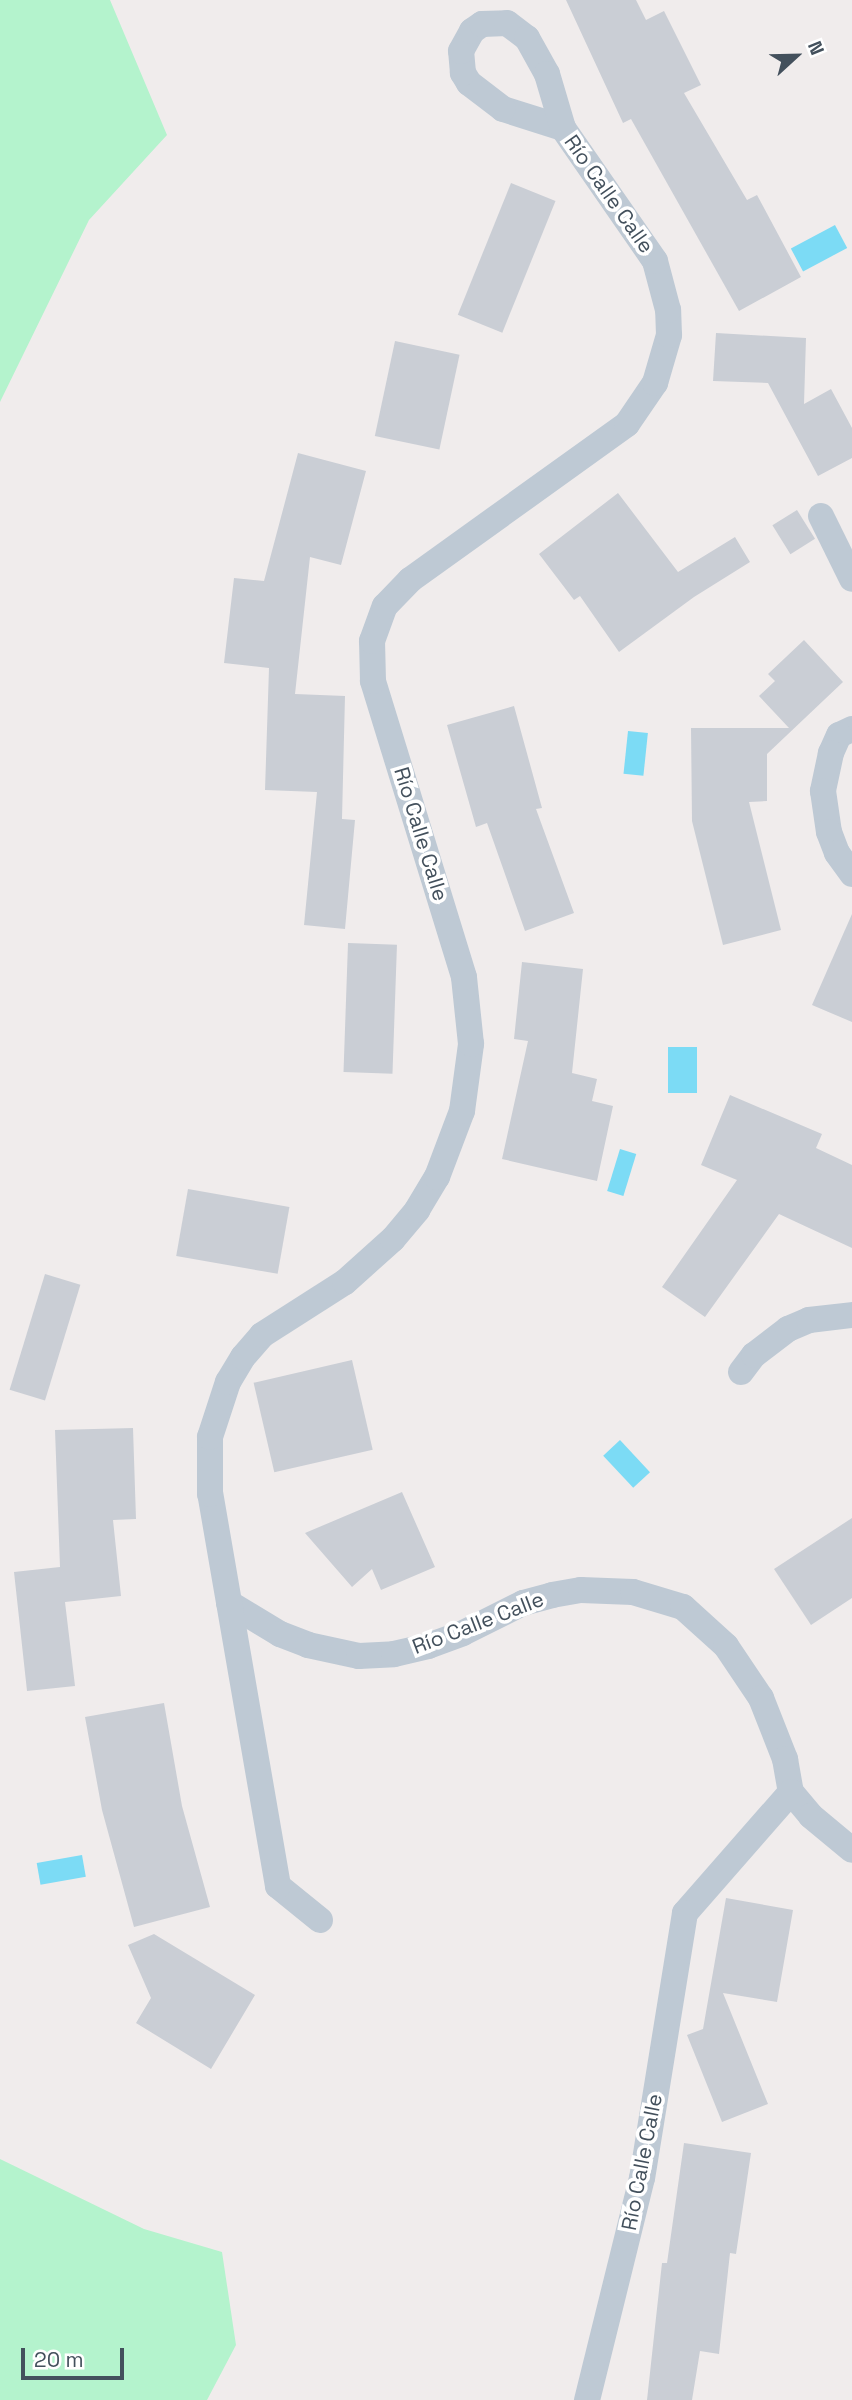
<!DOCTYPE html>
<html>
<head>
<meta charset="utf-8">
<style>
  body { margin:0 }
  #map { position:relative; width:852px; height:2400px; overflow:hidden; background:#f0ecec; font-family:"Space Grotesk",sans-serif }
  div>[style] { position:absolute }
  .green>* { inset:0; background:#b4f3cd }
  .water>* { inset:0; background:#7cdbf5; transform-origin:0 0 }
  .building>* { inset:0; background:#caced5; transform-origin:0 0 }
  .street>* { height:26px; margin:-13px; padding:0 13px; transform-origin:13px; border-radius:13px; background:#bec9d4 }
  span { translate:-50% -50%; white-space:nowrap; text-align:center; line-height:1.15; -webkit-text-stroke:7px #fff; paint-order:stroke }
  .street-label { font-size:21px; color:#43505c }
  .north { position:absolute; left:761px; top:21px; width:70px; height:70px; -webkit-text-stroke:5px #fff; paint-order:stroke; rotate:68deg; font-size:19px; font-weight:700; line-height:28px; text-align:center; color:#43505c }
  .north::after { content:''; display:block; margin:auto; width:24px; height:32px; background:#43505c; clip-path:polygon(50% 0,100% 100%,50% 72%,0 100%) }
  .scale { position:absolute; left:21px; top:2348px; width:103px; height:32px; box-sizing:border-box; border:4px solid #43505c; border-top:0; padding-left:9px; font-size:21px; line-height:24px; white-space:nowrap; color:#43505c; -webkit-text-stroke:5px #fff; paint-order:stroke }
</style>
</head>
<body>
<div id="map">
  <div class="green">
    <div style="clip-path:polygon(0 0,110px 0,167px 135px,89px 220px,0 402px)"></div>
    <div style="clip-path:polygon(0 2159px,144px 2229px,222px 2252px,236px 2345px,207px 2400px,0 2400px)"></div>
  </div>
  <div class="water">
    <div style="left:835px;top:225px;width:26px;height:50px;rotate:62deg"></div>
    <div style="left:628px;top:731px;width:20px;height:43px;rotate:6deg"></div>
    <div style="left:668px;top:1047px;width:29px;height:46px"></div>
    <div style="left:620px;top:1149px;width:17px;height:44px;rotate:17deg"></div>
    <div style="left:620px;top:1440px;width:44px;height:23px;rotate:47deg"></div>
    <div style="left:82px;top:1855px;width:22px;height:46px;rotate:80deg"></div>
  </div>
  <div class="building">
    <div style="clip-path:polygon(566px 0,636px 0,646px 20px,664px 11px,701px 85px,684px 93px,747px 200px,757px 195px,801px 277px,739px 311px,631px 119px,623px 123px)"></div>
    <div style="left:511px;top:183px;width:48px;height:142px;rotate:22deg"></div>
    <div style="clip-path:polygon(716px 333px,806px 338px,804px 404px,831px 389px,852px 428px,852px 458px,818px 476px,768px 383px,713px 381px)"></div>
    <div style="left:395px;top:341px;width:66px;height:97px;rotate:12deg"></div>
    <div style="clip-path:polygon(298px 453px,366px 471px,341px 565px,310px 557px,295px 694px,345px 696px,342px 819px,355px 820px,345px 929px,304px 925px,317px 792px,265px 790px,269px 668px,224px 663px,234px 578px,264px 581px)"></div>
    <div style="clip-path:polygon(618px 493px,678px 572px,735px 537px,750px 562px,694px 597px,619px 652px,580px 596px,574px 600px,539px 554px)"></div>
    <div style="left:797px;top:510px;width:34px;height:29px;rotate:58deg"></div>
    <div style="clip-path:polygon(804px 640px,843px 682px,767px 754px,767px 801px,749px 802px,781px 930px,723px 945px,692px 821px,691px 728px,789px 728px,759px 696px,775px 681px,768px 674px)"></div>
    <div style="clip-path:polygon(514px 706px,542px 808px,536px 809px,574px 913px,525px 931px,487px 823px,476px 827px,447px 725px)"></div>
    <div style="clip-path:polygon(852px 914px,852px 1022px,812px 1005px)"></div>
    <div style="left:348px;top:943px;width:49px;height:129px;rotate:2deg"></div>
    <div style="clip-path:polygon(522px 962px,583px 969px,572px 1073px,597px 1079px,592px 1101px,613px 1106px,597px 1181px,502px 1159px,528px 1041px,514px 1039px)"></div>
    <div style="clip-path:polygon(730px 1095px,822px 1134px,816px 1148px,852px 1165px,852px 1248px,779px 1214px,705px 1317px,662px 1287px,737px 1180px,701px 1165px)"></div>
    <div style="left:188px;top:1189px;width:103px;height:68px;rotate:10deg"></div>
    <div style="left:45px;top:1274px;width:37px;height:121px;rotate:17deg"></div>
    <div style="left:352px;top:1360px;width:92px;height:101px;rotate:77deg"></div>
    <div style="clip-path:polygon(133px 1428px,136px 1519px,113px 1520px,121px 1596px,65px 1602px,75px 1686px,27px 1691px,14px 1572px,60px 1567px,55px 1430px)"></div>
    <div style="clip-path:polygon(402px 1492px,435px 1567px,381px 1590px,372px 1569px,352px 1587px,305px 1533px)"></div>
    <div style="clip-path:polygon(852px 1518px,852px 1598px,811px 1625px,774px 1569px)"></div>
    <div style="clip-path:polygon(164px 1703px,182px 1806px,210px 1907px,134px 1927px,102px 1810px,85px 1717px)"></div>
    <div style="clip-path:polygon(726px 1898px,793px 1910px,777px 2002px,723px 1993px,768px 2104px,722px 2122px,687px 2035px,703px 2029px)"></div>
    <div style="clip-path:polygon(154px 1934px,255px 1995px,211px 2069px,136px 2023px,151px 1998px,128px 1945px)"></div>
    <div style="clip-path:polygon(684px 2143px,751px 2153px,736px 2254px,730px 2253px,719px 2354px,700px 2351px,692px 2400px,647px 2400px,662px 2263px,667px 2263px)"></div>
  </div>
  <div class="street">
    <div style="left:821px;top:516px;width:70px;rotate:63.8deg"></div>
    <div style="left:852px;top:729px;width:14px;rotate:155deg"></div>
    <div style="left:839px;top:735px;width:20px;rotate:114deg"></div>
    <div style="left:831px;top:753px;width:39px;rotate:102deg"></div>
    <div style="left:823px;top:791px;width:41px;rotate:81.7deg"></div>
    <div style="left:829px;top:832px;width:22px;rotate:69deg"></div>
    <div style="left:837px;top:853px;width:26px;rotate:54deg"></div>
    <div style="left:741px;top:1372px;width:21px;rotate:-53deg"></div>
    <div style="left:754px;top:1355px;width:43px;rotate:-37.4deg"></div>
    <div style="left:788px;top:1329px;width:23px;rotate:-23deg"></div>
    <div style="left:809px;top:1320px;width:43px;rotate:-6.6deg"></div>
    <div style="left:229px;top:1603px;width:60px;rotate:31.3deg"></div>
    <div style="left:280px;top:1634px;width:30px;rotate:21deg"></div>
    <div style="left:308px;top:1645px;width:52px;rotate:12.2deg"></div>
    <div style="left:359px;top:1656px;width:35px;rotate:-3deg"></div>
    <div style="left:394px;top:1654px;width:35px;rotate:-13deg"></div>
    <div style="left:428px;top:1646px;width:37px;rotate:-20deg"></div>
    <div style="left:463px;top:1633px;width:67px;rotate:-26.6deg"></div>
    <div style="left:523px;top:1603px;width:30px;rotate:-15deg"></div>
    <div style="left:552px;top:1595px;width:29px;rotate:-10deg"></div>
    <div style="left:581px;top:1590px;width:52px;rotate:2.2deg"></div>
    <div style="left:633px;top:1592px;width:52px;rotate:16.7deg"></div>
    <div style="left:683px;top:1607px;width:58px;rotate:42.2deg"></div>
    <div style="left:726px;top:1646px;width:63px;rotate:56.1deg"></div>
    <div style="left:761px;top:1698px;width:66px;rotate:68.5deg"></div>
    <div style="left:785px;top:1759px;width:34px;rotate:80deg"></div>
    <div style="left:791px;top:1792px;width:161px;rotate:131.2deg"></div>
    <div style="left:685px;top:1913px;width:268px;rotate:99.2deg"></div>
    <div style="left:642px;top:2178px;width:229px;rotate:103.9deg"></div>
    <div style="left:791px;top:1792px;width:31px;rotate:50deg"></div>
    <div style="left:811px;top:1816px;width:53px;rotate:39.7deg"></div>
    <div style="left:320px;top:1920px;width:54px;rotate:-141deg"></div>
    <div style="left:278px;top:1886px;width:398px;rotate:-99.8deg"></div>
    <div style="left:210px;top:1494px;width:57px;rotate:-90deg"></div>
    <div style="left:210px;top:1437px;width:58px;rotate:-71.9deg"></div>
    <div style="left:228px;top:1382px;width:29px;rotate:-59deg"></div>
    <div style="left:243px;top:1357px;width:29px;rotate:-49deg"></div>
    <div style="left:262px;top:1335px;width:98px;rotate:-32.6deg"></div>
    <div style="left:345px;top:1282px;width:64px;rotate:-41.9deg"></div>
    <div style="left:393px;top:1239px;width:38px;rotate:-50deg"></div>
    <div style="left:417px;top:1210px;width:39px;rotate:-59deg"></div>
    <div style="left:437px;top:1177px;width:71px;rotate:-69.3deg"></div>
    <div style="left:462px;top:1111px;width:68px;rotate:-82.3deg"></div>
    <div style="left:471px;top:1044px;width:67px;rotate:-96deg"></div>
    <div style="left:464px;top:977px;width:310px;rotate:-107.1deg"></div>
    <div style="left:373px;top:681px;width:40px;rotate:-91.4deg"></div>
    <div style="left:372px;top:641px;width:37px;rotate:-70deg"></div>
    <div style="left:385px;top:606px;width:36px;rotate:-46deg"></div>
    <div style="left:410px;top:580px;width:267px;rotate:-35.7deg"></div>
    <div style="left:627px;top:424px;width:50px;rotate:-55.7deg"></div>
    <div style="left:655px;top:383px;width:50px;rotate:-73.7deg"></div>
    <div style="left:669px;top:335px;width:25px;rotate:-92deg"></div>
    <div style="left:668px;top:310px;width:51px;rotate:-104.9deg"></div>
    <div style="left:655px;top:261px;width:162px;rotate:-124.7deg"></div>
    <div style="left:563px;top:128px;width:63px;rotate:-162.4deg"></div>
    <div style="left:503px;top:109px;width:43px;rotate:-142.6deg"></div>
    <div style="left:469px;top:83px;width:12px;rotate:-121deg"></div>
    <div style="left:463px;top:73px;width:22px;rotate:-95deg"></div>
    <div style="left:461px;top:51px;width:23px;rotate:-61deg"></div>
    <div style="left:472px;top:31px;width:12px;rotate:-35deg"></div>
    <div style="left:482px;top:24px;width:25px;rotate:-2deg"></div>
    <div style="left:507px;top:23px;width:25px;rotate:37deg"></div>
    <div style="left:527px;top:38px;width:41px;rotate:60.9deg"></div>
    <div style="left:547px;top:74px;width:56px;rotate:73.5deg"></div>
  </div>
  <div class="street-label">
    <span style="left:609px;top:194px;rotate:55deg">Río Calle Calle</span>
    <span style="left:421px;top:834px;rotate:73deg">Río Calle Calle</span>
    <span style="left:478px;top:1623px;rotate:-21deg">Río Calle Calle</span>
    <span style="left:642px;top:2162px;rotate:-79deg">Río Calle Calle</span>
  </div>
  <div class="north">N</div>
  <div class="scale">20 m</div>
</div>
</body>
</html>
